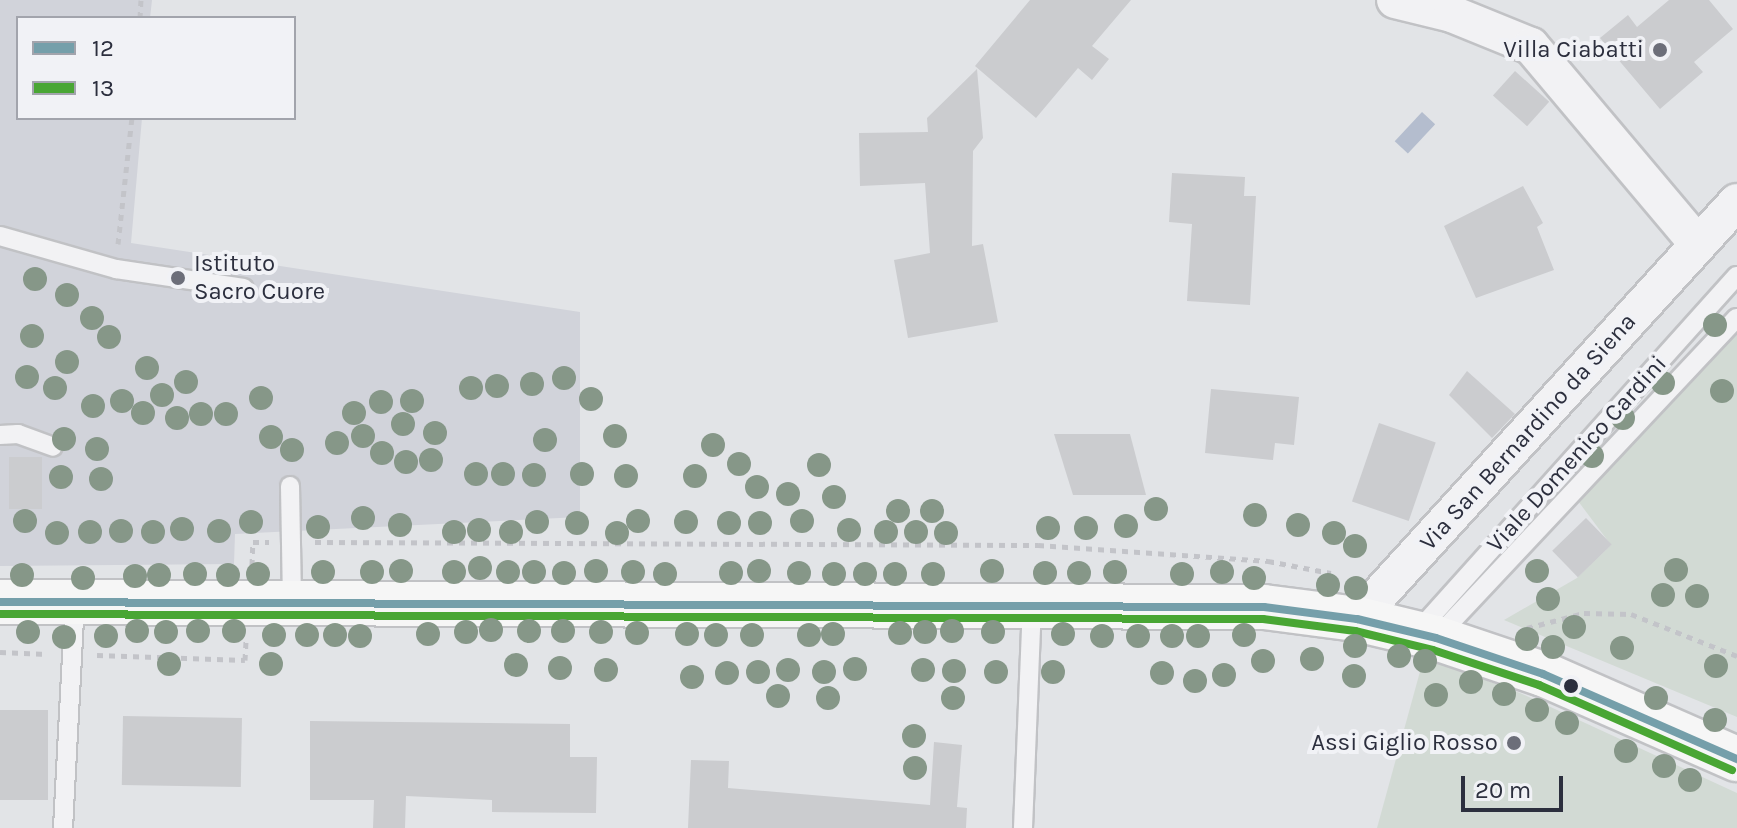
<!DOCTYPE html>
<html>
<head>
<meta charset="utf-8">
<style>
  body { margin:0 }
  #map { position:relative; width:1737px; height:828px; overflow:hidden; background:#e2e4e7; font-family:Karla,sans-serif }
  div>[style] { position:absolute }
  .built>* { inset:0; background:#d1d3da }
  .green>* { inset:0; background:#d2dad4 }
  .water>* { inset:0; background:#b4bdce; transform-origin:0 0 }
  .building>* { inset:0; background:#cbcccf; transform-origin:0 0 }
  .path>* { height:5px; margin-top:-2.5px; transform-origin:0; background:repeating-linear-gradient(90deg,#c3c4c9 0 6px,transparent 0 12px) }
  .roads { filter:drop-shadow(2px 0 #c1c2c5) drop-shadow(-2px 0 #c1c2c5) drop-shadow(0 2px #c1c2c5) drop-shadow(0 -2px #c1c2c5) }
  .lane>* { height:18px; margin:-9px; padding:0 9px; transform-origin:9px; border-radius:9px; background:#f2f2f4 }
  .street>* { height:36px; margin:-18px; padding:0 18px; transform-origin:18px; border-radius:18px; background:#f2f2f4 }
  .primary>* { height:44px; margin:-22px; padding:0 22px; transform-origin:22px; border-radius:22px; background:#f6f6f6 }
  .bus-1>* { height:8px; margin:-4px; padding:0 4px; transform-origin:4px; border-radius:4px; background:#759faa }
  .bus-2>* { height:8px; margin:-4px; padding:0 4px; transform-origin:4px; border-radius:4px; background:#49a634 }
  .trees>* { width:24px; height:24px; margin:-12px; border-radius:50%; background:#869788 }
  .dots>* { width:22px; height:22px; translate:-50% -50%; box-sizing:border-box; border:4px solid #f1f2f6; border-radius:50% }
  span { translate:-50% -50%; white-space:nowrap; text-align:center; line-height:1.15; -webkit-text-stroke:8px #f1f2f6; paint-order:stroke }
  .poi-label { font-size:24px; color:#2c2f3e }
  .right { translate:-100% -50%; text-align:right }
  .left { translate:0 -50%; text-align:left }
  .street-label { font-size:24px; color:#2c2f3e }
  .legend { position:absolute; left:16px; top:16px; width:280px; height:104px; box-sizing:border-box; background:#f1f2f6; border:2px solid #a2a4ac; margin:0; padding:10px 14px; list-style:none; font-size:24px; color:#2c2f3e }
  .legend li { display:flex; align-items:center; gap:16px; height:40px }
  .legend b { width:40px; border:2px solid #a2a4ac }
  .scale { position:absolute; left:1461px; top:776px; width:102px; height:36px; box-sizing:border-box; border:4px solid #2c2f3e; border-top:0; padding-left:10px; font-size:24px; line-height:28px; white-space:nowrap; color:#2c2f3e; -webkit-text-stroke:6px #f1f2f6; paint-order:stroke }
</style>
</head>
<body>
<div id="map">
  <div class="built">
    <div style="clip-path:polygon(0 0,152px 0,150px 18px,18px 18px,18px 118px,142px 118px,131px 243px,580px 312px,580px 517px,235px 534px,234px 564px,0 566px)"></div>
  </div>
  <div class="green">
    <div style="clip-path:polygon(1737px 318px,1737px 717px,1504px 620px,1577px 578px,1611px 545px,1572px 493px)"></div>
    <div style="clip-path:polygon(1424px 657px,1520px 693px,1737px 793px,1737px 828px,1377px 828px)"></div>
  </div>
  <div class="water">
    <div style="left:1422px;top:112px;width:18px;height:40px;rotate:43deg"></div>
  </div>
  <div class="building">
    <div style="clip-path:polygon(1030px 0,1131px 0,1092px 46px,1109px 59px,1092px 80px,1078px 68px,1036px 118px,975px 66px)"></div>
    <div style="clip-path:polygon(1669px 0,1709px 0,1733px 29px,1694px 62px,1703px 72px,1660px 109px,1600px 38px,1628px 15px,1637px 27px)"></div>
    <div style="clip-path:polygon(977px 69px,983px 138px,973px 151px,972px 246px,983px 244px,998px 322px,908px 338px,894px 260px,930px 253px,925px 183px,860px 186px,859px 133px,928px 132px,927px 118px)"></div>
    <div style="left:1515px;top:71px;width:46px;height:33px;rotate:42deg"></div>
    <div style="clip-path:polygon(1172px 173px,1245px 177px,1244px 196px,1256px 196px,1250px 305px,1187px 301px,1192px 224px,1169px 222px)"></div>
    <div style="clip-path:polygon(1523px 186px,1543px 223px,1537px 227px,1554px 270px,1476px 298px,1444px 226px)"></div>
    <div style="clip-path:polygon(1467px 371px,1515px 414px,1492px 438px,1449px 395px)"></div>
    <div style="clip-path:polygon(1211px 389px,1299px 397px,1294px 445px,1275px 443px,1273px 460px,1205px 453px)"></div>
    <div style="left:1379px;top:423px;width:60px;height:83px;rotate:19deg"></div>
    <div style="clip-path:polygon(1054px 434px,1130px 434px,1146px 495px,1073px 495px)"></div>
    <div style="left:9px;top:457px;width:33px;height:52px"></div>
    <div style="left:1586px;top:518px;width:37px;height:47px;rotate:46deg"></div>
    <div style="left:0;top:710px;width:48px;height:90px"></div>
    <div style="left:123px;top:716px;width:119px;height:69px;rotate:1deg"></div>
    <div style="clip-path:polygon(310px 721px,570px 724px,570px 757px,597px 757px,596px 813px,492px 812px,492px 800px,406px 796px,405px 828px,373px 828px,374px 800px,310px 800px)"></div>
    <div style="clip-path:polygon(934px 742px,962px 745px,957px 807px,967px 808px,966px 828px,688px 828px,691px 760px,729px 761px,728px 788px,930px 805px)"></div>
  </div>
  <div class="path">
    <div style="left:140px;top:18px;width:18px;rotate:-87deg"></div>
    <div style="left:118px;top:244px;width:127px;rotate:-83.7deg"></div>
    <div style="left:315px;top:542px;width:723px;rotate:0.24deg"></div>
    <div style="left:1038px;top:545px;width:231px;rotate:4deg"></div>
    <div style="left:1268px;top:561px;width:64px;rotate:10.8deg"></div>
    <div style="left:252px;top:565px;width:23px;rotate:-88deg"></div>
    <div style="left:253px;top:542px;width:16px"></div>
    <div style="left:1527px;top:628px;width:59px;rotate:-14.7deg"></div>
    <div style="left:1584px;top:613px;width:47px;rotate:1.2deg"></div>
    <div style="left:1631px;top:614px;width:114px;rotate:21.6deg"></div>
    <div style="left:0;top:652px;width:47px;rotate:2.4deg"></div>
    <div style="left:97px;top:655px;width:148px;rotate:1.9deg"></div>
    <div style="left:245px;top:660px;width:21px;rotate:-87deg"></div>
  </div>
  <div class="roads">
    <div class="lane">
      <div style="left:0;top:236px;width:121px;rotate:15.9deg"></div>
      <div style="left:116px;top:269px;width:129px;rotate:8.4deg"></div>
      <div style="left:0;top:435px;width:18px;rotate:-3deg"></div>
      <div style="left:18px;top:434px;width:37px;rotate:20deg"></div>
      <div style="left:290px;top:486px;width:116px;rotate:89deg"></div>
      <div style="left:1418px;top:631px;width:477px;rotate:-48.1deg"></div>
      <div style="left:1436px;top:638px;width:439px;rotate:-46.8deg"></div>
      <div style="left:63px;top:828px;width:226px;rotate:-87deg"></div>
      <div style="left:1023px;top:828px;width:224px;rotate:-87.7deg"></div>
    </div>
    <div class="street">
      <div style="left:1395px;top:0;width:59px;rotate:13.8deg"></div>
      <div style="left:1452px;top:14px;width:85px;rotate:22.1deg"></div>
      <div style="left:1531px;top:46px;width:258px;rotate:49.9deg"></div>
      <div style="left:1357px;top:619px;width:564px;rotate:-47.66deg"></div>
    </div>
    <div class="primary">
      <div style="left:0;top:602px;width:1264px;rotate:0.23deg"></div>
      <div style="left:1264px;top:607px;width:94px;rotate:7.4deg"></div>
      <div style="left:1357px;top:619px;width:81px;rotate:13.5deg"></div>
      <div style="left:1436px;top:638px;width:113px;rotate:18.6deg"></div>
      <div style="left:1543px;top:674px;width:212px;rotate:23.7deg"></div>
    </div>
  </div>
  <div class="bus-1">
    <div style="left:0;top:602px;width:1264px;rotate:0.23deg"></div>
    <div style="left:1264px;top:607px;width:94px;rotate:7.4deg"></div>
    <div style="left:1357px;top:619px;width:81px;rotate:13.5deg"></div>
    <div style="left:1436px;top:638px;width:113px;rotate:18.6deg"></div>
    <div style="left:1543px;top:674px;width:212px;rotate:23.7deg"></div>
  </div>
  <div class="bus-2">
    <div style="left:0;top:614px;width:1263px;rotate:0.23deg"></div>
    <div style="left:1263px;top:619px;width:93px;rotate:7.4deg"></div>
    <div style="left:1355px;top:631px;width:80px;rotate:13.7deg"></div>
    <div style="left:1433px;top:650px;width:112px;rotate:18.3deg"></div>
    <div style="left:1539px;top:685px;width:211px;rotate:23.8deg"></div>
  </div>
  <div class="trees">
    <div style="left:35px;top:279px"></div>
    <div style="left:67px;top:295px"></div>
    <div style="left:92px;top:318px"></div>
    <div style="left:1715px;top:325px"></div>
    <div style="left:32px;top:336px"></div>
    <div style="left:109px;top:337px"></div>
    <div style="left:67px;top:362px"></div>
    <div style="left:147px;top:368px"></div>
    <div style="left:27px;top:377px"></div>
    <div style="left:564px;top:378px"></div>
    <div style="left:186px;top:382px"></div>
    <div style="left:1663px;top:383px"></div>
    <div style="left:532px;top:384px"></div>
    <div style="left:497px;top:386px"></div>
    <div style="left:55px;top:388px"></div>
    <div style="left:471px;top:388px"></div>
    <div style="left:1722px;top:391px"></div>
    <div style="left:162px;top:395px"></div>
    <div style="left:261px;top:398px"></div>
    <div style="left:591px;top:399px"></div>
    <div style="left:122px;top:401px"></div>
    <div style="left:412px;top:401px"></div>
    <div style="left:381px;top:402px"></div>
    <div style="left:93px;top:406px"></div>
    <div style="left:143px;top:413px"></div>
    <div style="left:354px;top:413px"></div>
    <div style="left:201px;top:414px"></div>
    <div style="left:226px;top:414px"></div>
    <div style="left:177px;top:418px"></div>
    <div style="left:1623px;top:418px"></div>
    <div style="left:403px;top:424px"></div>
    <div style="left:435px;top:433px"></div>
    <div style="left:363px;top:436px"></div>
    <div style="left:615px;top:436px"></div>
    <div style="left:271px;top:437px"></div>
    <div style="left:64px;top:439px"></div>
    <div style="left:545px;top:440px"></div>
    <div style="left:337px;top:443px"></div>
    <div style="left:713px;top:445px"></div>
    <div style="left:97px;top:449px"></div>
    <div style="left:292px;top:450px"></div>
    <div style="left:382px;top:453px"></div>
    <div style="left:1592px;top:456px"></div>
    <div style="left:431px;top:460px"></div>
    <div style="left:406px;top:462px"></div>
    <div style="left:739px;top:464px"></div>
    <div style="left:819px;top:465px"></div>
    <div style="left:476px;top:474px"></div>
    <div style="left:503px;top:474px"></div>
    <div style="left:582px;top:474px"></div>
    <div style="left:534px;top:475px"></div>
    <div style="left:626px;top:476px"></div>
    <div style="left:695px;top:476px"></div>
    <div style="left:61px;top:477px"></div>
    <div style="left:101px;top:479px"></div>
    <div style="left:757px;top:487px"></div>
    <div style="left:788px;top:494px"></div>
    <div style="left:834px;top:497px"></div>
    <div style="left:1156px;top:509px"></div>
    <div style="left:898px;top:511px"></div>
    <div style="left:932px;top:511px"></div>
    <div style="left:1255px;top:515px"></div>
    <div style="left:363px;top:518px"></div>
    <div style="left:25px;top:521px"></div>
    <div style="left:638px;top:521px"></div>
    <div style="left:802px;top:521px"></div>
    <div style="left:251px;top:522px"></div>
    <div style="left:537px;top:522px"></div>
    <div style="left:686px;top:522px"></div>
    <div style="left:577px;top:523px"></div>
    <div style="left:729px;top:523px"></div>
    <div style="left:760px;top:523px"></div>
    <div style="left:400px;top:525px"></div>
    <div style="left:1298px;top:525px"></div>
    <div style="left:1126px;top:526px"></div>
    <div style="left:318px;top:527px"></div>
    <div style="left:1048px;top:528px"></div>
    <div style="left:1086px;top:528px"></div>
    <div style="left:182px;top:529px"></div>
    <div style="left:479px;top:530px"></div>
    <div style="left:849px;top:530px"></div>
    <div style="left:121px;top:531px"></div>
    <div style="left:219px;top:531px"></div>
    <div style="left:90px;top:532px"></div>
    <div style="left:153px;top:532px"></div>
    <div style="left:454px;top:532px"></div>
    <div style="left:511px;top:532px"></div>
    <div style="left:886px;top:532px"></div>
    <div style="left:916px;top:532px"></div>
    <div style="left:57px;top:533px"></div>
    <div style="left:617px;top:533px"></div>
    <div style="left:946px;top:533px"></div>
    <div style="left:1334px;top:533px"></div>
    <div style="left:1355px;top:546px"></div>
    <div style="left:480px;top:568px"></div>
    <div style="left:1676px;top:570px"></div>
    <div style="left:401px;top:571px"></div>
    <div style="left:596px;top:571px"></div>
    <div style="left:759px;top:571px"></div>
    <div style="left:992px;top:571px"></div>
    <div style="left:1537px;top:571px"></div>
    <div style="left:323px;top:572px"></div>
    <div style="left:372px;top:572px"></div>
    <div style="left:454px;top:572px"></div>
    <div style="left:508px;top:572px"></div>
    <div style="left:534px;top:572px"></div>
    <div style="left:633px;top:572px"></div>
    <div style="left:1115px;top:572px"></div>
    <div style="left:1222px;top:572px"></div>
    <div style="left:564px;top:573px"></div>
    <div style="left:731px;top:573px"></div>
    <div style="left:799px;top:573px"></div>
    <div style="left:1045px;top:573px"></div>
    <div style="left:1079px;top:573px"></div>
    <div style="left:195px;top:574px"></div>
    <div style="left:258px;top:574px"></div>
    <div style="left:665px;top:574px"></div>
    <div style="left:834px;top:574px"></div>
    <div style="left:865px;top:574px"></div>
    <div style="left:895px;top:574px"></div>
    <div style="left:933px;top:574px"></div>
    <div style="left:1182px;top:574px"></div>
    <div style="left:22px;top:575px"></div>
    <div style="left:159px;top:575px"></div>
    <div style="left:228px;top:575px"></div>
    <div style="left:135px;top:576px"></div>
    <div style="left:83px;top:578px"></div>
    <div style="left:1254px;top:578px"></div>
    <div style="left:1328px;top:585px"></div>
    <div style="left:1356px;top:588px"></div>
    <div style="left:1663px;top:595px"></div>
    <div style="left:1697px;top:596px"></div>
    <div style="left:1548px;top:599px"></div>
    <div style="left:1574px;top:627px"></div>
    <div style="left:491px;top:630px"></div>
    <div style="left:137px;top:631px"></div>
    <div style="left:198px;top:631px"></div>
    <div style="left:234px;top:631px"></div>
    <div style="left:529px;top:631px"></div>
    <div style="left:563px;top:631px"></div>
    <div style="left:952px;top:631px"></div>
    <div style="left:28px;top:632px"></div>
    <div style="left:166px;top:632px"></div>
    <div style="left:466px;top:632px"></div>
    <div style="left:601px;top:632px"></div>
    <div style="left:925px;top:632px"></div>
    <div style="left:993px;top:632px"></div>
    <div style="left:637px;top:633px"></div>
    <div style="left:900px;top:633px"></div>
    <div style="left:428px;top:634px"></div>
    <div style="left:687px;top:634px"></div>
    <div style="left:833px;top:634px"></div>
    <div style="left:1063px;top:634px"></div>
    <div style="left:274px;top:635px"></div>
    <div style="left:307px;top:635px"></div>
    <div style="left:335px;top:635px"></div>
    <div style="left:716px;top:635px"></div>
    <div style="left:752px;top:635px"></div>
    <div style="left:809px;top:635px"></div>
    <div style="left:1244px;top:635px"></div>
    <div style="left:106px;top:636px"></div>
    <div style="left:360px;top:636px"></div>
    <div style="left:1102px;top:636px"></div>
    <div style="left:1138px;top:636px"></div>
    <div style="left:1172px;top:636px"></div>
    <div style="left:1198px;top:636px"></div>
    <div style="left:64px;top:637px"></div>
    <div style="left:1527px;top:639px"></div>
    <div style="left:1355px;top:646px"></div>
    <div style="left:1553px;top:647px"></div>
    <div style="left:1622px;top:648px"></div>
    <div style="left:1399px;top:656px"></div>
    <div style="left:1312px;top:659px"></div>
    <div style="left:1263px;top:661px"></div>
    <div style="left:1425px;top:661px"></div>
    <div style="left:169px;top:664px"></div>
    <div style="left:271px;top:664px"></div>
    <div style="left:516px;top:665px"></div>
    <div style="left:1716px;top:666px"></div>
    <div style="left:560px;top:668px"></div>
    <div style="left:855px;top:669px"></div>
    <div style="left:606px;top:670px"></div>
    <div style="left:788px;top:670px"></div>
    <div style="left:923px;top:670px"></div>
    <div style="left:954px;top:671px"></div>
    <div style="left:758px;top:672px"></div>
    <div style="left:824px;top:672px"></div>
    <div style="left:996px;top:672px"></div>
    <div style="left:1053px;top:672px"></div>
    <div style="left:727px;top:673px"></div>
    <div style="left:1162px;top:673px"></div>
    <div style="left:1224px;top:675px"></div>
    <div style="left:1354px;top:676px"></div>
    <div style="left:692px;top:677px"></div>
    <div style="left:1195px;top:681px"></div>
    <div style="left:1471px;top:682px"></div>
    <div style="left:1504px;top:694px"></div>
    <div style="left:1436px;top:695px"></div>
    <div style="left:778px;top:696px"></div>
    <div style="left:828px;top:698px"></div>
    <div style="left:953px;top:698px"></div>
    <div style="left:1656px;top:698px"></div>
    <div style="left:1537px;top:710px"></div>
    <div style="left:1715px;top:720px"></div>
    <div style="left:1567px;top:723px"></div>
    <div style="left:914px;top:736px"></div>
    <div style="left:1626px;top:751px"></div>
    <div style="left:1664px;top:766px"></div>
    <div style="left:915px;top:768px"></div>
    <div style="left:1690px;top:780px"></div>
  </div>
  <div class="dots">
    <div style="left:1660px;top:50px;background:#6c6e79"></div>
    <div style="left:178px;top:278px;background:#6c6e79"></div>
    <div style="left:1571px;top:686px;background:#2c2f3e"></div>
    <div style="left:1514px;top:743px;background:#6c6e79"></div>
  </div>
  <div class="poi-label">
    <span class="right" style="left:1644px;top:50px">Villa Ciabatti</span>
    <span class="left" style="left:194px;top:278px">Istituto<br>Sacro Cuore</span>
    <span class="right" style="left:1498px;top:743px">Assi Giglio Rosso</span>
  </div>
  <div class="street-label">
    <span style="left:1528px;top:432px;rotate:-48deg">Via San Bernardino da Siena</span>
    <span style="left:1577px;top:454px;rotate:-48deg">Viale Domenico Cardini</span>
  </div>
  <ul class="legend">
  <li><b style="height:10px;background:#759faa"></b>12</li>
  <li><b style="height:10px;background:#49a634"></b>13</li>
  </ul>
  <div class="scale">20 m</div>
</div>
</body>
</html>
